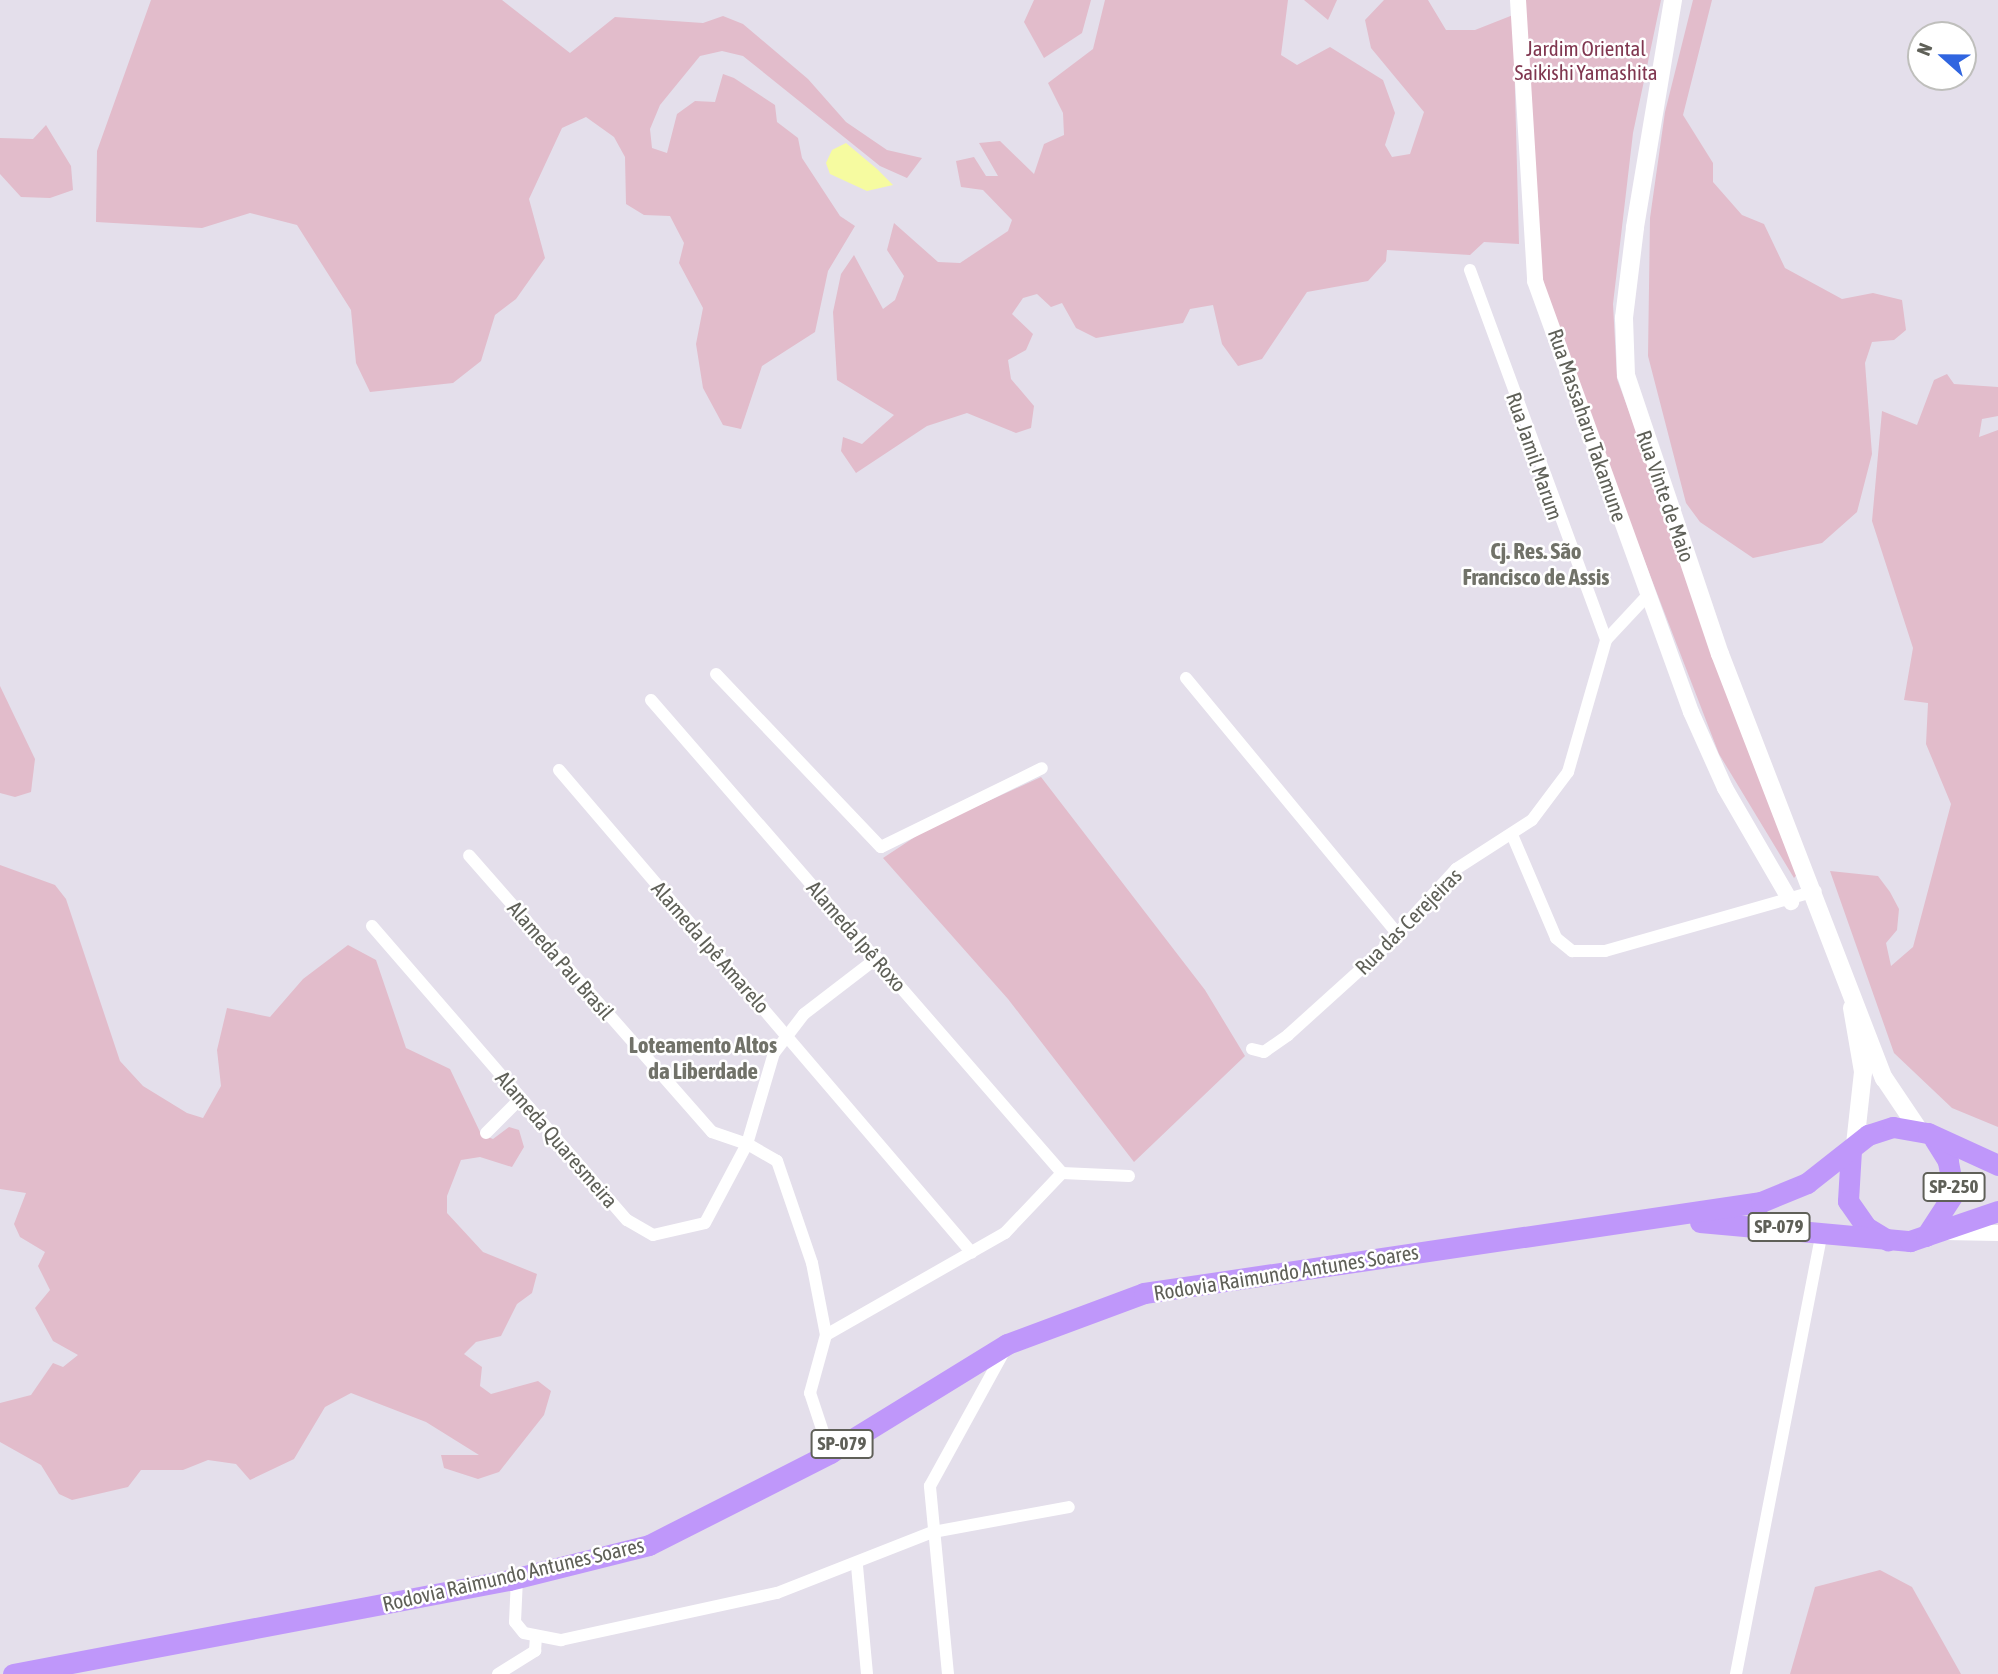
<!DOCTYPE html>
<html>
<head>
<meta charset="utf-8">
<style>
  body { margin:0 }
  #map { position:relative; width:1998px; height:1674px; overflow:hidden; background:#e4dfeb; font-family:"Asap Condensed",sans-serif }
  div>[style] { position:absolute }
  .green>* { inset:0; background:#e2bccb }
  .water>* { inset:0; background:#f6fba0 }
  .minor>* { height:12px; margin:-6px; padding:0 6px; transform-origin:6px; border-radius:6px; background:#fff }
  .tertiary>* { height:16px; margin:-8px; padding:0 8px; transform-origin:8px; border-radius:8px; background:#fff }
  .secondary>* { height:18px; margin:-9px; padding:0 9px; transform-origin:9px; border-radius:9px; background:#fff }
  .trunk>* { height:21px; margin:-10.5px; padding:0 10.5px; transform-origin:10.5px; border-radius:10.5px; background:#bf97fa }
  span { translate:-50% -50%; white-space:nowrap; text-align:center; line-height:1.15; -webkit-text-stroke:5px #fff; paint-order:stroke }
  .shield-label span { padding:2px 5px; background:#fff; border:2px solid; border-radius:5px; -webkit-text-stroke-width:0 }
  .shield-label { font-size:19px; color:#5f6058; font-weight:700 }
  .park-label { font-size:21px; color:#803750 }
  .street-label { font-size:21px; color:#5f6058 }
  .neighbourhood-label { font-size:23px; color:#717269; font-weight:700 }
  .north { position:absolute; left:1907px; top:21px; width:70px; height:70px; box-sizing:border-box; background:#fff; border:2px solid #bfbfbc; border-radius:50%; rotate:291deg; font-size:19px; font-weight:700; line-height:28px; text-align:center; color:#5f6058 }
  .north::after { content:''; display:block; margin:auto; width:24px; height:32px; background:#3065e0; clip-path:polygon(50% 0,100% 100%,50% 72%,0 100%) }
</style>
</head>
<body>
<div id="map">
  <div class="green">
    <div style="clip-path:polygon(151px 0,502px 0,570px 53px,615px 17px,703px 23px,723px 16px,743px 24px,808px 79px,846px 122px,887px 150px,922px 158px,907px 178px,880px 166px,743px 56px,722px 51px,700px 56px,660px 105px,650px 129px,652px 148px,667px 153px,677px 114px,695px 101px,715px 102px,723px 74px,734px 78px,775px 105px,777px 122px,798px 138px,802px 158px,840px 216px,855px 226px,828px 271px,815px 332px,762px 366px,741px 429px,723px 425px,703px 388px,696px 344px,703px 308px,679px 263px,684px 243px,670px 216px,644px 215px,626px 204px,625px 157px,614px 137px,586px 117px,562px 128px,529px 199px,545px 258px,516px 299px,495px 315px,481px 361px,453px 383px,370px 392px,356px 363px,351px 310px,297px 225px,250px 213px,202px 228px,96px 222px,97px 151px)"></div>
    <div style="clip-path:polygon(1034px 0,1091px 0,1082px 33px,1044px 58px,1024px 22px)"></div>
    <div style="clip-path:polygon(1105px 0,1288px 0,1281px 55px,1297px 65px,1330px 47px,1383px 80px,1395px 113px,1385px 145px,1392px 157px,1410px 154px,1424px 112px,1371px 48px,1365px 20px,1384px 0,1428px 0,1446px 30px,1475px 30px,1513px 15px,1519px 244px,1484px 242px,1470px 255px,1387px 250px,1386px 261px,1368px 281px,1307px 292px,1262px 359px,1238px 366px,1222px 344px,1213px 305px,1190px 309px,1183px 323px,1096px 338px,1076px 328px,1062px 303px,1051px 307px,1037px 294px,1023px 298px,1012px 314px,1033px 334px,1026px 350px,1008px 360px,1011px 379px,1034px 406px,1031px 428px,1016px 433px,967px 413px,927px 426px,856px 473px,841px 451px,843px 437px,862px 444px,894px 415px,837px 380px,833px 312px,841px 274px,854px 255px,883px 309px,895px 300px,904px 276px,887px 250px,894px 223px,938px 262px,960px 263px,1008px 231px,1012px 220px,983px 190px,961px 187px,956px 161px,974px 157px,986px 176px,998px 176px,979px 143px,1000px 141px,1034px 174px,1044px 144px,1064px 135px,1063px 113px,1048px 83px,1093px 49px)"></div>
    <div style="clip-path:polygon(1304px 0,1337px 0,1328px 20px)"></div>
    <div style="clip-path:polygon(1520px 0,1661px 0,1633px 133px,1613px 304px,1617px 379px,1800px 871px,1794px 878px,1719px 754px,1537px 282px)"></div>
    <div style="clip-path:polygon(1693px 0,1712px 0,1683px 115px,1713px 163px,1713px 182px,1742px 215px,1764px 224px,1785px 268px,1842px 299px,1873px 293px,1902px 300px,1906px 330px,1894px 340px,1872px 342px,1865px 363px,1872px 454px,1857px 512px,1822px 543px,1753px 558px,1700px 522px,1686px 503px,1648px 356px,1650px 218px,1665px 112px)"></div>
    <div style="clip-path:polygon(46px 125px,71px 166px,73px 190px,50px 198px,21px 197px,0 174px,0 138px,33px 139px)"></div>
    <div style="clip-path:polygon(1947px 374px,1954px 384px,1998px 387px,1998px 416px,1982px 419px,1979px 437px,1998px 430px,1998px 1127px,1952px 1108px,1894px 1053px,1830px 871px,1878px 876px,1890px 892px,1899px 909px,1897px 930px,1886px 943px,1891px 966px,1913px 947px,1951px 804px,1926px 744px,1928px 703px,1904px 700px,1913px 648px,1872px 521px,1882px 411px,1917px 425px,1934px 380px)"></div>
    <div style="clip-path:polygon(0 686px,35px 759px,31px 792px,15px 797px,0 793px)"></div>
    <div style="clip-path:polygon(1041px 777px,1205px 990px,1245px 1056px,1134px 1162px,1008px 999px,883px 858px,927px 829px)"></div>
    <div style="clip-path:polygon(0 865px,55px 885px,66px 899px,120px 1061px,143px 1086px,187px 1113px,203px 1118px,221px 1086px,217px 1050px,227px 1008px,270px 1017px,303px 979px,348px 945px,376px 960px,406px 1048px,450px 1069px,481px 1134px,493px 1139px,509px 1127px,519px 1130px,524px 1147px,512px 1167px,480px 1157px,461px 1160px,447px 1196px,447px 1213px,483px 1252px,537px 1274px,532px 1293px,517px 1304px,501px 1336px,476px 1342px,464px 1354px,482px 1367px,480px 1386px,491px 1394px,538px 1381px,551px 1391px,544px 1415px,499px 1472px,478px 1479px,444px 1468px,441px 1455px,479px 1455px,426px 1422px,351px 1393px,325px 1407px,294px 1459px,250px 1480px,236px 1464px,208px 1460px,183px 1470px,141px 1470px,128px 1487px,72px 1500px,59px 1494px,41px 1465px,0 1442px,0 1403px,31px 1395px,53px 1363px,63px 1367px,78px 1355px,53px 1341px,35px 1308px,50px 1290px,38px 1266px,45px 1252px,20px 1237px,14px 1224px,26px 1193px,0 1189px)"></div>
    <div style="clip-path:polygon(1880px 1570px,1912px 1587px,1961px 1674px,1790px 1674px,1815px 1587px)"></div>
  </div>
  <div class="water">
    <div style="clip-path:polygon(846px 143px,877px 169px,893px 185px,867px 191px,830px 174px,826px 163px,832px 150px)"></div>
  </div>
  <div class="minor">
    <div style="left:1470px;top:270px;width:394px;rotate:69.8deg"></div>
    <div style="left:716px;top:674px;width:239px;rotate:46.4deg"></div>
    <div style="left:881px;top:847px;width:179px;rotate:-26.1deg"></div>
    <div style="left:1186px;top:678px;width:332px;rotate:50.4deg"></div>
    <div style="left:651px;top:700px;width:627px;rotate:49.01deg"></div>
    <div style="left:559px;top:770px;width:635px;rotate:49.47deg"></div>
    <div style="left:1513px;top:837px;width:110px;rotate:66.9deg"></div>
    <div style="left:1556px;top:938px;width:21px;rotate:39deg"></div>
    <div style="left:1572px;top:951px;width:33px"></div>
    <div style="left:1605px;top:951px;width:219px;rotate:-15.9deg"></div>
    <div style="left:372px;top:926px;width:389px;rotate:49.1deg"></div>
    <div style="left:627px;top:1220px;width:30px;rotate:30deg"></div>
    <div style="left:653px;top:1235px;width:53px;rotate:-13deg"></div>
    <div style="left:705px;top:1223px;width:89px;rotate:-62deg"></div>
    <div style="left:747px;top:1144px;width:37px;rotate:-161deg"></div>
    <div style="left:712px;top:1132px;width:368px;rotate:-131.3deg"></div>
    <div style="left:1252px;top:1049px;width:12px;rotate:14deg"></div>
    <div style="left:1264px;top:1052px;width:29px;rotate:-35deg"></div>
    <div style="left:1288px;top:1035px;width:124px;rotate:-42.1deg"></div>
    <div style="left:1380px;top:952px;width:113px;rotate:-47.5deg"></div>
    <div style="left:1456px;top:869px;width:90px;rotate:-32.8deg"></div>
    <div style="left:1532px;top:820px;width:60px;rotate:-53.1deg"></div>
    <div style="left:1568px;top:772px;width:137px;rotate:-73.9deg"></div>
    <div style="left:1606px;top:640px;width:60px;rotate:-47deg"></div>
    <div style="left:486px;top:1133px;width:49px;rotate:-45deg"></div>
    <div style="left:826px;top:1335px;width:206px;rotate:-29.7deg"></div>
    <div style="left:1005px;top:1233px;width:83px;rotate:-46.5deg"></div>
    <div style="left:1062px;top:1173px;width:67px;rotate:2.6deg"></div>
    <div style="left:830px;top:1453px;width:63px;rotate:-108.4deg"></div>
    <div style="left:810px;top:1393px;width:60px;rotate:-74.6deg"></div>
    <div style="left:826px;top:1335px;width:73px;rotate:-101deg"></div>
    <div style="left:812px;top:1263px;width:108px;rotate:-108.9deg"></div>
    <div style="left:777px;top:1161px;width:34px;rotate:-150deg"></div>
    <div style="left:747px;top:1144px;width:95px;rotate:-73.5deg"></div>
    <div style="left:774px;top:1053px;width:49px;rotate:-52.4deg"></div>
    <div style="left:804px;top:1014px;width:92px;rotate:-37.5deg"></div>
    <div style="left:857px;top:1566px;width:108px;rotate:84.7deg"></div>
    <div style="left:517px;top:1578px;width:44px;rotate:92.6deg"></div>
    <div style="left:515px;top:1622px;width:14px;rotate:51deg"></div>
    <div style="left:524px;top:1633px;width:38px;rotate:11deg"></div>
    <div style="left:561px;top:1640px;width:221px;rotate:-12.3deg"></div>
    <div style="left:777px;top:1593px;width:168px;rotate:-21.4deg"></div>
    <div style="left:933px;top:1532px;width:138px;rotate:-10.4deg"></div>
    <div style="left:498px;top:1674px;width:44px;rotate:-31.9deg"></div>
    <div style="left:535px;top:1651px;width:15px;rotate:-86deg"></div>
    <div style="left:948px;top:1674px;width:189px;rotate:-95.5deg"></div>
    <div style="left:930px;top:1486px;width:160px;rotate:-61.2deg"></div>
    <div style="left:1736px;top:1674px;width:449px;rotate:-79deg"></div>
  </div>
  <div class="tertiary">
    <div style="left:1518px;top:0;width:282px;rotate:86.5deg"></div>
    <div style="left:1535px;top:281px;width:458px;rotate:70.1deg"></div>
    <div style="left:1691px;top:712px;width:83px;rotate:65.9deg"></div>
    <div style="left:1725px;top:788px;width:132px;rotate:59.9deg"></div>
    <div style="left:1944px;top:1232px;width:54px;rotate:1.1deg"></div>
  </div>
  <div class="secondary">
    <div style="left:1673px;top:0;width:231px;rotate:99.5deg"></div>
    <div style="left:1635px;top:228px;width:91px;rotate:97deg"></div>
    <div style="left:1624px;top:318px;width:57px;rotate:88deg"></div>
    <div style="left:1626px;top:375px;width:294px;rotate:71.4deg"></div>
    <div style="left:1720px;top:654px;width:455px;rotate:68.9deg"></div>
    <div style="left:1884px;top:1078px;width:63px;rotate:56.1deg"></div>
    <div style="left:1852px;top:1008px;width:65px;rotate:80.2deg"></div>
    <div style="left:1863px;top:1072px;width:73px;rotate:96.3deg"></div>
  </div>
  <div class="trunk">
    <div style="left:1851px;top:1150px;width:51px;rotate:93.4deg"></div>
    <div style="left:1848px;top:1201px;width:32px;rotate:55deg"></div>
    <div style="left:1866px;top:1227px;width:26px;rotate:31deg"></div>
    <div style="left:1700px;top:1222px;width:211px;rotate:5.2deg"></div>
    <div style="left:1910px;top:1241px;width:93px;rotate:-18.8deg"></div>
    <div style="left:1926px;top:1236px;width:51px;rotate:-56.9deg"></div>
    <div style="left:1954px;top:1193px;width:33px;rotate:-101deg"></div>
    <div style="left:1948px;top:1161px;width:26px;rotate:-122deg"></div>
    <div style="left:13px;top:1674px;width:505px;rotate:-10.73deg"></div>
    <div style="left:509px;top:1580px;width:144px;rotate:-14deg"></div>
    <div style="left:649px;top:1545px;width:203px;rotate:-26.9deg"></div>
    <div style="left:830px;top:1453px;width:208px;rotate:-31.6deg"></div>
    <div style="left:1007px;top:1344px;width:146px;rotate:-20.4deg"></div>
    <div style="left:1144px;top:1293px;width:624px;rotate:-8.39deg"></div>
    <div style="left:1761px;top:1202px;width:50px;rotate:-22.4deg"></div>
    <div style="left:1807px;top:1183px;width:78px;rotate:-38.2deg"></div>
    <div style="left:1868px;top:1135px;width:26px;rotate:-18deg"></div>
    <div style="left:1893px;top:1127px;width:36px;rotate:10deg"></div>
    <div style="left:1928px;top:1133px;width:77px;rotate:24.6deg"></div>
  </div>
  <div class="shield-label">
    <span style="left:1954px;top:1187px">SP-250</span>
    <span style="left:1779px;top:1227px">SP-079</span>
    <span style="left:842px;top:1444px">SP-079</span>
  </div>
  <div class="park-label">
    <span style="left:1586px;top:60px">Jardim Oriental<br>Saikishi Yamashita</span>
  </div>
  <div class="street-label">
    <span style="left:1588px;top:425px;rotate:71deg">Rua Massaharu Takamune</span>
    <span style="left:1535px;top:456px;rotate:71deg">Rua Jamil Marum</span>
    <span style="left:1666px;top:496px;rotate:71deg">Rua Vinte de Maio</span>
    <span style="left:1408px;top:921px;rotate:-45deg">Rua das Cerejeiras</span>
    <span style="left:857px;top:936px;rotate:49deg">Alameda Ipê Roxo</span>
    <span style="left:711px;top:947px;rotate:49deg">Alameda Ipê Amarelo</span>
    <span style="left:561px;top:960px;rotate:49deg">Alameda Pau Brasil</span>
    <span style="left:557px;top:1139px;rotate:49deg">Alameda Quaresmeira</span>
    <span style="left:1286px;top:1272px;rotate:-9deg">Rodovia Raimundo Antunes Soares</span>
    <span style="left:513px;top:1574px;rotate:-13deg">Rodovia Raimundo Antunes Soares</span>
  </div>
  <div class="neighbourhood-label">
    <span style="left:1536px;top:564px">Cj. Res. São<br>Francisco de Assis</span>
    <span style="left:703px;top:1058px">Loteamento Altos<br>da Liberdade</span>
  </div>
  <div class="north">N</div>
</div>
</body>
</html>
